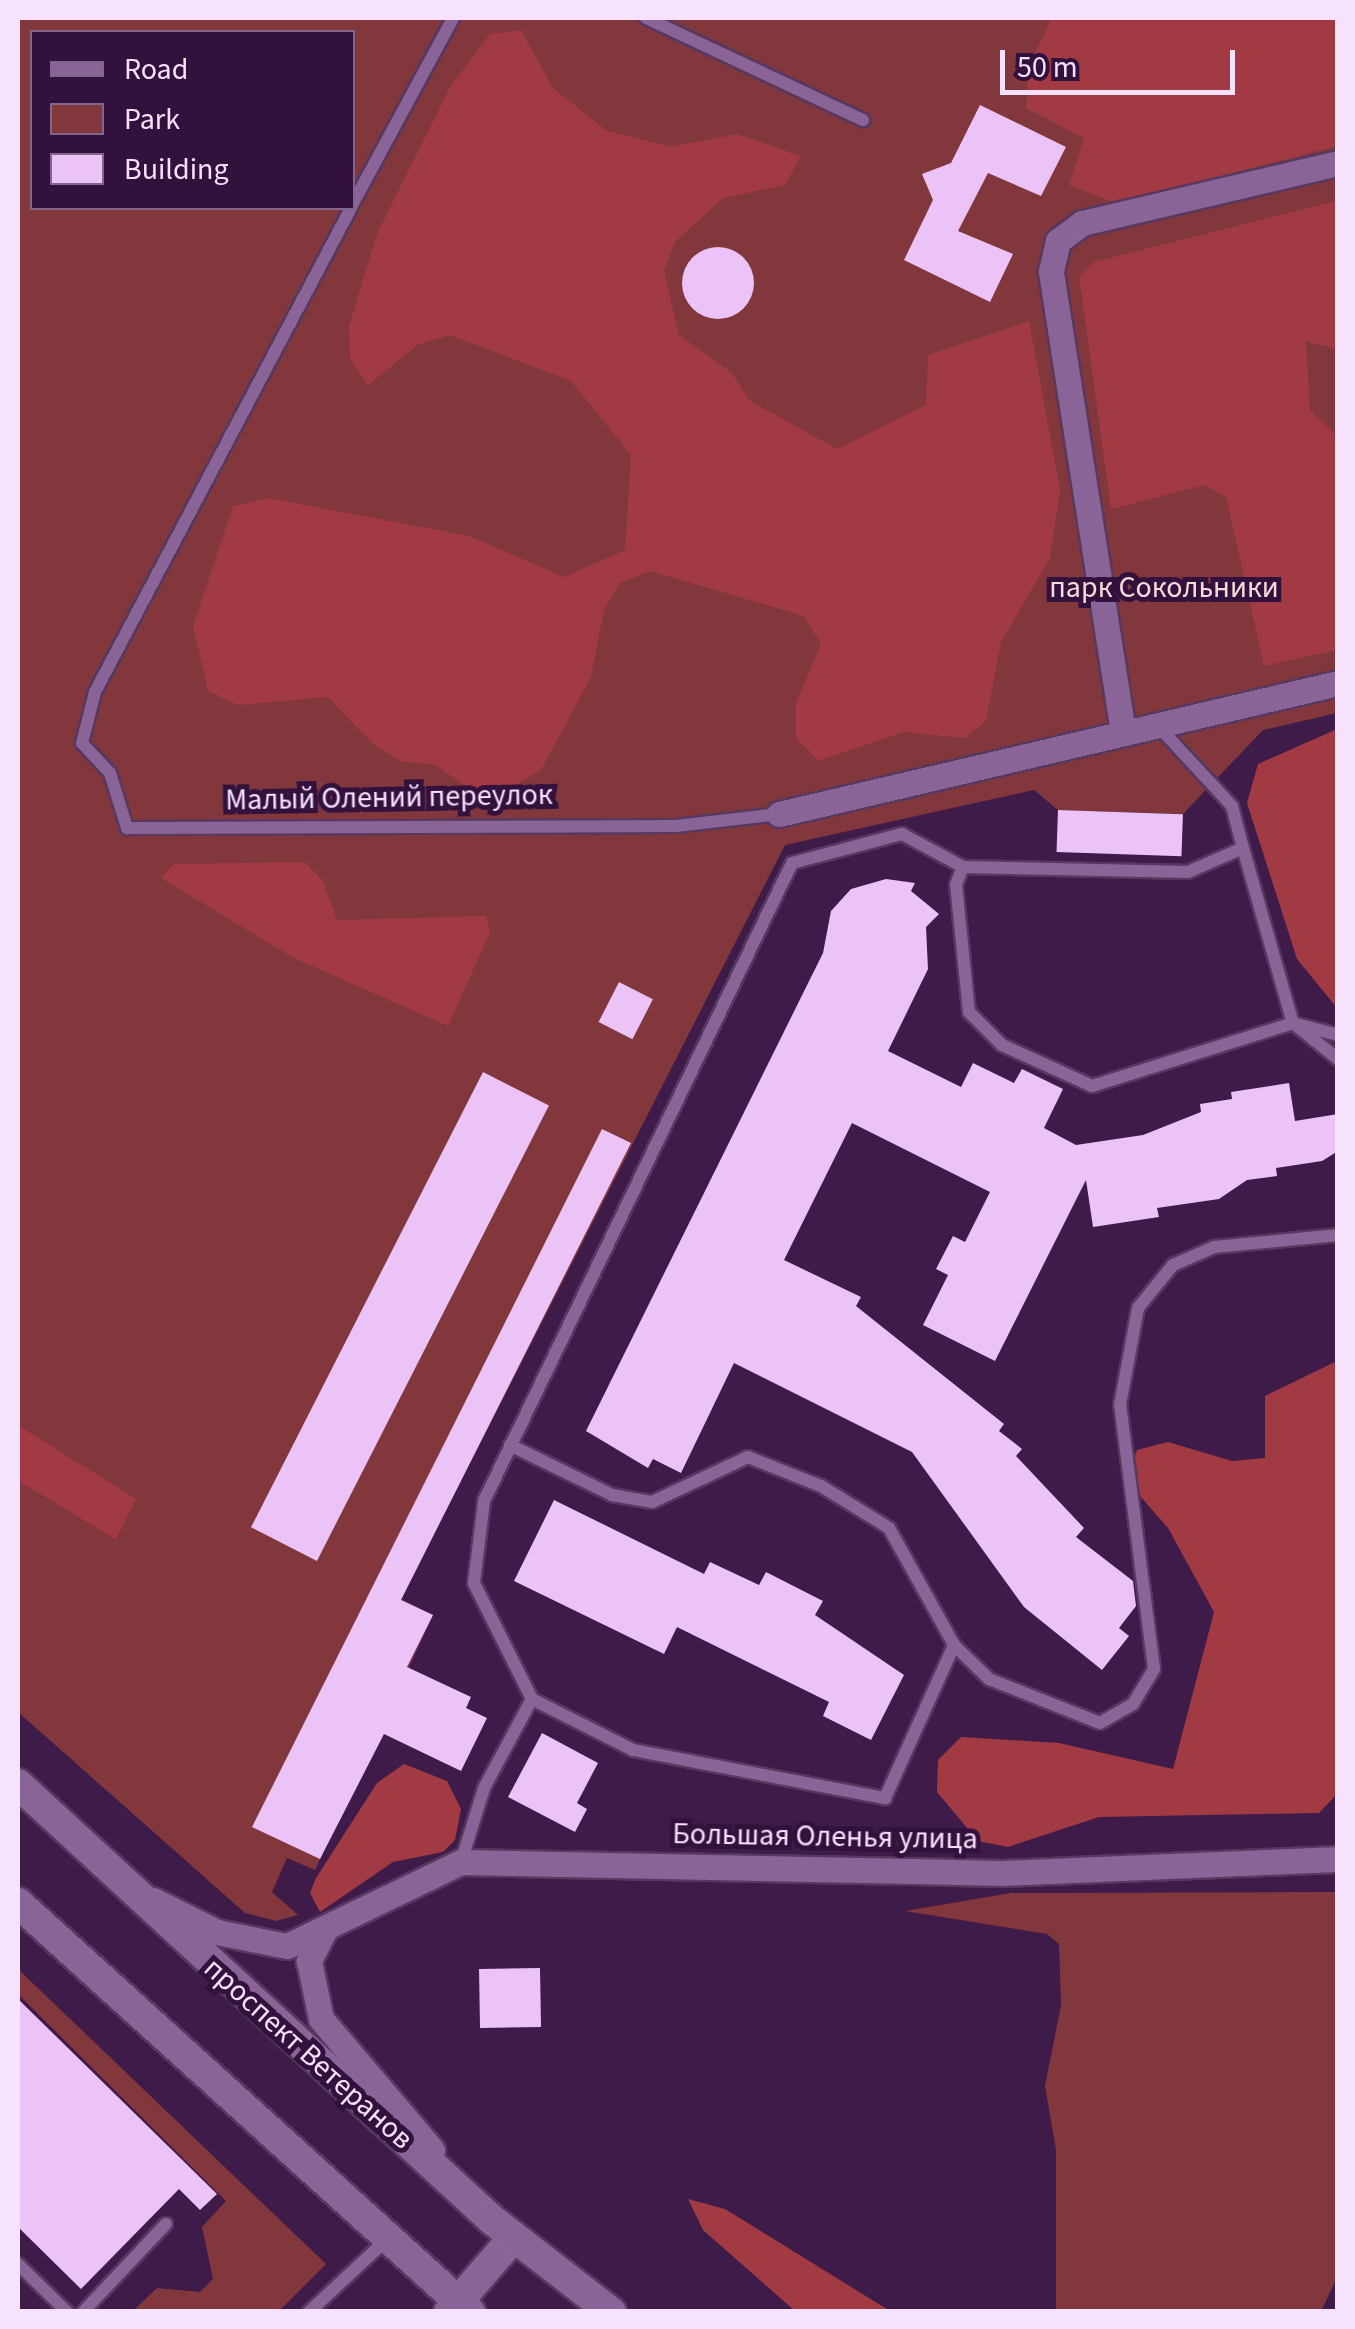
<!DOCTYPE html>
<html>
<head>
<meta charset="utf-8">
<style>
  body { margin:0 }
  #map { position:relative; width:1355px; height:2329px; overflow:hidden; background:#3e1b48; font-family:"Source Sans 3",sans-serif }
  div>[style] { position:absolute }
  .green>* { inset:0; background:#81373c }
  .forest>* { inset:0; background:#a23a44 }
  .building>* { inset:0; background:#ebc3f7; transform-origin:0 0 }
  .round { border-radius:50% }
  .roads { filter:drop-shadow(2px 0 #57385f) drop-shadow(-2px 0 #57385f) drop-shadow(0 2px #57385f) drop-shadow(0 -2px #57385f) }
  .service>* { height:12px; margin:-6px; padding:0 6px; transform-origin:6px; border-radius:6px; background:#8b6497 }
  .minor>* { height:25px; margin:-12.5px; padding:0 12.5px; transform-origin:12.5px; border-radius:12.5px; background:#8b6497 }
  .tertiary>* { height:30px; margin:-15px; padding:0 15px; transform-origin:15px; border-radius:15px; background:#8b6497 }
  .secondary>* { height:30px; margin:-15px; padding:0 15px; transform-origin:15px; border-radius:15px; background:#8b6497 }
  span { translate:-50% -50%; white-space:nowrap; text-align:center; line-height:1.15; -webkit-text-stroke:10px #33113d; paint-order:stroke }
  .park-label { font-size:30px; color:#f8dada }
  .street-label { font-size:30px; color:#f7e2fe }
  .frame { position:absolute; inset:0; border:20px solid #f7e2fe; pointer-events:none }
  .legend { position:absolute; left:30px; top:30px; width:325px; height:180px; box-sizing:border-box; background:#33113d; border:2px solid #81658a; margin:0; padding:12px 18px; list-style:none; font-size:30px; color:#f7e2fe }
  .legend li { display:flex; align-items:center; gap:20px; height:50px }
  .legend b { width:50px; border:2px solid #81658a }
  .scale { position:absolute; left:1000px; top:50px; width:235px; height:45px; box-sizing:border-box; border:5px solid #f7e2fe; border-top:0; padding-left:12px; font-size:30px; line-height:35px; white-space:nowrap; color:#f7e2fe; -webkit-text-stroke:8px #33113d; paint-order:stroke }
</style>
</head>
<body>
<div id="map">
  <div class="green">
    <div style="clip-path:polygon(evenodd,18px 18px,1337px 18px,1337px 713px,1263px 730px,1183px 814px,1058px 810px,1034px 790px,785px 845px,401px 1599px,433px 1615px,315px 1870px,287px 1858px,272px 1892px,298px 1915px,276px 1921px,245px 1913px,18px 1712px,18px 1481px,116px 1540px,135px 1500px,18px 1425px,18px 18px,32px 32px,352px 32px,352px 208px,32px 208px,32px 32px)"></div>
    <div style="clip-path:polygon(1337px 1892px,1338px 2276px,1321px 2311px,1056px 2311px,1056px 2150px,1045px 2086px,1061px 2005px,1059px 1944px,1047px 1934px,905px 1911px,1011px 1893px)"></div>
    <div style="clip-path:polygon(18px 1969px,326px 2264px,279px 2311px,133px 2311px,157px 2288px,200px 2292px,213px 2279px,202px 2227px,226px 2201px,18px 1994px)"></div>
  </div>
  <div class="forest">
    <div style="clip-path:polygon(1052px 18px,1337px 18px,1337px 146px,1116px 203px,1069px 185px,1084px 138px,1026px 108px,1029px 65px)"></div>
    <div style="clip-path:polygon(521px 30px,553px 88px,607px 131px,671px 147px,737px 134px,801px 156px,785px 185px,723px 198px,675px 242px,664px 271px,679px 335px,732px 373px,750px 401px,837px 449px,926px 405px,928px 355px,1029px 321px,1060px 490px,1050px 558px,1001px 642px,986px 721px,965px 738px,904px 732px,818px 761px,796px 738px,796px 703px,821px 644px,804px 616px,650px 571px,620px 583px,604px 610px,591px 677px,541px 770px,488px 801px,434px 764px,403px 762px,374px 745px,328px 697px,236px 705px,208px 691px,193px 626px,233px 506px,268px 498px,469px 536px,564px 577px,625px 550px,631px 455px,571px 381px,450px 335px,419px 344px,368px 385px,350px 359px,349px 326px,377px 234px,450px 87px,490px 34px)"></div>
    <div style="clip-path:polygon(1337px 201px,1337px 349px,1306px 341px,1310px 410px,1337px 436px,1337px 650px,1264px 666px,1226px 497px,1205px 485px,1111px 509px,1079px 276px,1094px 262px)"></div>
    <div style="clip-path:polygon(1337px 729px,1337px 1008px,1297px 959px,1247px 803px,1258px 764px)"></div>
    <div style="clip-path:polygon(304px 862px,323px 881px,337px 920px,486px 916px,490px 932px,448px 1026px,294px 958px,161px 878px,174px 864px)"></div>
    <div style="clip-path:polygon(1337px 1361px,1337px 1794px,1319px 1813px,1099px 1817px,1008px 1847px,978px 1841px,937px 1792px,938px 1760px,961px 1737px,1059px 1743px,1173px 1769px,1214px 1612px,1168px 1528px,1126px 1480px,1137px 1450px,1168px 1442px,1232px 1461px,1265px 1458px,1265px 1396px)"></div>
    <div style="clip-path:polygon(18px 1425px,136px 1499px,116px 1540px,18px 1481px)"></div>
    <div style="clip-path:polygon(404px 1764px,447px 1781px,461px 1809px,455px 1840px,443px 1852px,393px 1862px,320px 1912px,310px 1893px,316px 1878px,377px 1783px)"></div>
    <div style="clip-path:polygon(688px 2199px,725px 2209px,890px 2311px,795px 2311px,703px 2230px)"></div>
  </div>
  <div class="building">
    <div style="clip-path:polygon(980px 105px,1066px 147px,1041px 196px,988px 173px,958px 231px,1013px 254px,990px 302px,904px 260px,933px 200px,922px 174px,951px 163px)"></div>
    <div class="round" style="left:682px;top:247px;width:72px;height:72px"></div>
    <div style="left:1058px;top:810px;width:125px;height:42px;rotate:2deg"></div>
    <div style="clip-path:polygon(886px 879px,915px 883px,911px 891px,939px 914px,926px 927px,928px 969px,888px 1051px,961px 1087px,973px 1063px,1014px 1083px,1022px 1069px,1063px 1089px,1044px 1128px,1076px 1145px,1143px 1135px,1201px 1112px,1200px 1104px,1232px 1099px,1231px 1092px,1289px 1083px,1295px 1121px,1338px 1114px,1338px 1151px,1322px 1161px,1276px 1168px,1277px 1176px,1247px 1180px,1219px 1199px,1157px 1208px,1159px 1217px,1093px 1227px,1086px 1180px,995px 1361px,923px 1325px,948px 1275px,936px 1269px,953px 1236px,965px 1242px,990px 1192px,852px 1123px,784px 1260px,861px 1297px,856px 1306px,1004px 1424px,999px 1431px,1022px 1449px,1016px 1456px,1084px 1528px,1076px 1537px,1133px 1581px,1136px 1606px,1119px 1628px,1129px 1636px,1102px 1670px,1024px 1607px,912px 1452px,734px 1363px,681px 1473px,653px 1459px,648px 1468px,586px 1431px,823px 953px,831px 911px,851px 889px)"></div>
    <div style="left:619px;top:982px;width:38px;height:45px;rotate:27deg"></div>
    <div style="left:483px;top:1072px;width:74px;height:511px;rotate:27deg"></div>
    <div style="clip-path:polygon(602px 1129px,631px 1143px,401px 1600px,433px 1615px,407px 1667px,471px 1697px,466px 1708px,487px 1718px,461px 1771px,384px 1734px,320px 1859px,252px 1827px)"></div>
    <div style="clip-path:polygon(554px 1500px,704px 1574px,710px 1562px,759px 1585px,766px 1572px,823px 1601px,815px 1615px,904px 1675px,871px 1740px,823px 1716px,829px 1702px,677px 1627px,664px 1654px,514px 1581px)"></div>
    <div style="clip-path:polygon(542px 1733px,598px 1763px,577px 1803px,587px 1809px,575px 1832px,508px 1797px)"></div>
    <div style="left:540px;top:1968px;width:59px;height:61px;rotate:89deg"></div>
    <div style="clip-path:polygon(18px 1999px,217px 2194px,200px 2210px,179px 2189px,81px 2289px,18px 2227px)"></div>
  </div>
  <div class="roads">
    <div class="service">
      <div style="left:646px;top:18px;width:240px;rotate:25.2deg"></div>
      <div style="left:352px;top:205px;width:213px;rotate:-61.6deg"></div>
      <div style="left:351px;top:208px;width:548px;rotate:117.88deg"></div>
      <div style="left:95px;top:692px;width:53px;rotate:104.3deg"></div>
      <div style="left:82px;top:743px;width:41px;rotate:47deg"></div>
      <div style="left:110px;top:773px;width:58px;rotate:72.8deg"></div>
      <div style="left:127px;top:828px;width:549px;rotate:-0.21deg"></div>
      <div style="left:676px;top:826px;width:104px;rotate:-6.6deg"></div>
      <div style="left:1243px;top:848px;width:182px;rotate:74.1deg"></div>
      <div style="left:1293px;top:1023px;width:47px;rotate:14.9deg"></div>
      <div style="left:963px;top:867px;width:18px;rotate:112deg"></div>
      <div style="left:956px;top:884px;width:129px;rotate:84.2deg"></div>
      <div style="left:969px;top:1012px;width:47px;rotate:45deg"></div>
      <div style="left:1002px;top:1045px;width:99px;rotate:24.5deg"></div>
      <div style="left:1092px;top:1086px;width:211px;rotate:-17.4deg"></div>
      <div style="left:1293px;top:1023px;width:58px;rotate:38.7deg"></div>
      <div style="left:510px;top:1445px;width:114px;rotate:26.1deg"></div>
      <div style="left:612px;top:1495px;width:41px;rotate:9.9deg"></div>
      <div style="left:652px;top:1502px;width:106px;rotate:-25.1deg"></div>
      <div style="left:748px;top:1457px;width:79px;rotate:21.7deg"></div>
      <div style="left:821px;top:1486px;width:80px;rotate:31.7deg"></div>
      <div style="left:889px;top:1528px;width:134px;rotate:60.9deg"></div>
      <div style="left:954px;top:1645px;width:49px;rotate:44.2deg"></div>
      <div style="left:989px;top:1679px;width:119px;rotate:21.6deg"></div>
      <div style="left:1100px;top:1723px;width:38px;rotate:-30deg"></div>
      <div style="left:1133px;top:1704px;width:41px;rotate:-59deg"></div>
      <div style="left:1154px;top:1669px;width:266px;rotate:-97.3deg"></div>
      <div style="left:1120px;top:1405px;width:99px;rotate:-79.5deg"></div>
      <div style="left:1138px;top:1308px;width:55px;rotate:-50.9deg"></div>
      <div style="left:1173px;top:1265px;width:45px;rotate:-23.7deg"></div>
      <div style="left:1214px;top:1247px;width:125px;rotate:-5.5deg"></div>
      <div style="left:532px;top:1699px;width:113px;rotate:26.8deg"></div>
      <div style="left:633px;top:1750px;width:257px;rotate:10.8deg"></div>
      <div style="left:885px;top:1798px;width:168px;rotate:-65.7deg"></div>
      <div style="left:461px;top:1862px;width:77px;rotate:-72.7deg"></div>
      <div style="left:484px;top:1788px;width:101px;rotate:-61.7deg"></div>
      <div style="left:532px;top:1699px;width:130px;rotate:-116.6deg"></div>
      <div style="left:474px;top:1583px;width:83px;rotate:-83deg"></div>
      <div style="left:484px;top:1501px;width:708px;rotate:-64.23deg"></div>
      <div style="left:792px;top:863px;width:114px;rotate:-14.8deg"></div>
      <div style="left:902px;top:834px;width:69px;rotate:28.4deg"></div>
      <div style="left:963px;top:867px;width:225px;rotate:1.3deg"></div>
      <div style="left:1188px;top:872px;width:60px;rotate:-23.6deg"></div>
      <div style="left:1243px;top:848px;width:43px;rotate:-104.7deg"></div>
      <div style="left:1232px;top:806px;width:109px;rotate:-132.8deg"></div>
      <div style="left:18px;top:2264px;width:69px;rotate:44.4deg"></div>
      <div style="left:83px;top:2312px;width:121px;rotate:-46.7deg"></div>
      <div style="left:309px;top:2312px;width:103px;rotate:-43deg"></div>
    </div>
    <div class="minor">
      <div style="left:1123px;top:732px;width:467px;rotate:-98.9deg"></div>
      <div style="left:1051px;top:271px;width:31px;rotate:-77deg"></div>
      <div style="left:1058px;top:241px;width:30px;rotate:-37deg"></div>
      <div style="left:1082px;top:223px;width:263px;rotate:-13.2deg"></div>
      <div style="left:779px;top:814px;width:574px;rotate:-13.19deg"></div>
      <div style="left:153px;top:1900px;width:72px;rotate:26.6deg"></div>
      <div style="left:217px;top:1932px;width:71px;rotate:11.3deg"></div>
      <div style="left:287px;top:1946px;width:193px;rotate:-25.8deg"></div>
      <div style="left:461px;top:1862px;width:541px;rotate:1.16deg"></div>
      <div style="left:1002px;top:1873px;width:336px;rotate:-2.4deg"></div>
      <div style="left:324px;top:1931px;width:34px;rotate:117deg"></div>
      <div style="left:309px;top:1961px;width:59px;rotate:78.3deg"></div>
      <div style="left:321px;top:2019px;width:172px;rotate:49.7deg"></div>
    </div>
    <div class="tertiary">
      <div style="left:449px;top:2312px;width:98px;rotate:-49.1deg"></div>
    </div>
    <div class="secondary">
      <div style="left:18px;top:1784px;width:643px;rotate:42.6deg"></div>
      <div style="left:491px;top:2219px;width:152px;rotate:37.8deg"></div>
      <div style="left:18px;top:1903px;width:610px;rotate:42.14deg"></div>
    </div>
  </div>
  <div class="park-label">
    <span style="left:1164px;top:588px">парк Сокольники</span>
  </div>
  <div class="street-label">
    <span style="left:389px;top:798px;rotate:-1deg">Малый Олений переулок</span>
    <span style="left:825px;top:1837px;rotate:1deg">Большая Оленья улица</span>
    <span style="left:308px;top:2054px;rotate:42deg">проспект Ветеранов</span>
  </div>
  <div class="frame"></div>
  <ul class="legend">
  <li><b style="height:12px;background:#8b6497"></b>Road</li>
  <li><b style="height:28px;background:#81373c"></b>Park</li>
  <li><b style="height:28px;background:#ebc3f7"></b>Building</li>
  </ul>
  <div class="scale">50 m</div>
</div>
</body>
</html>
